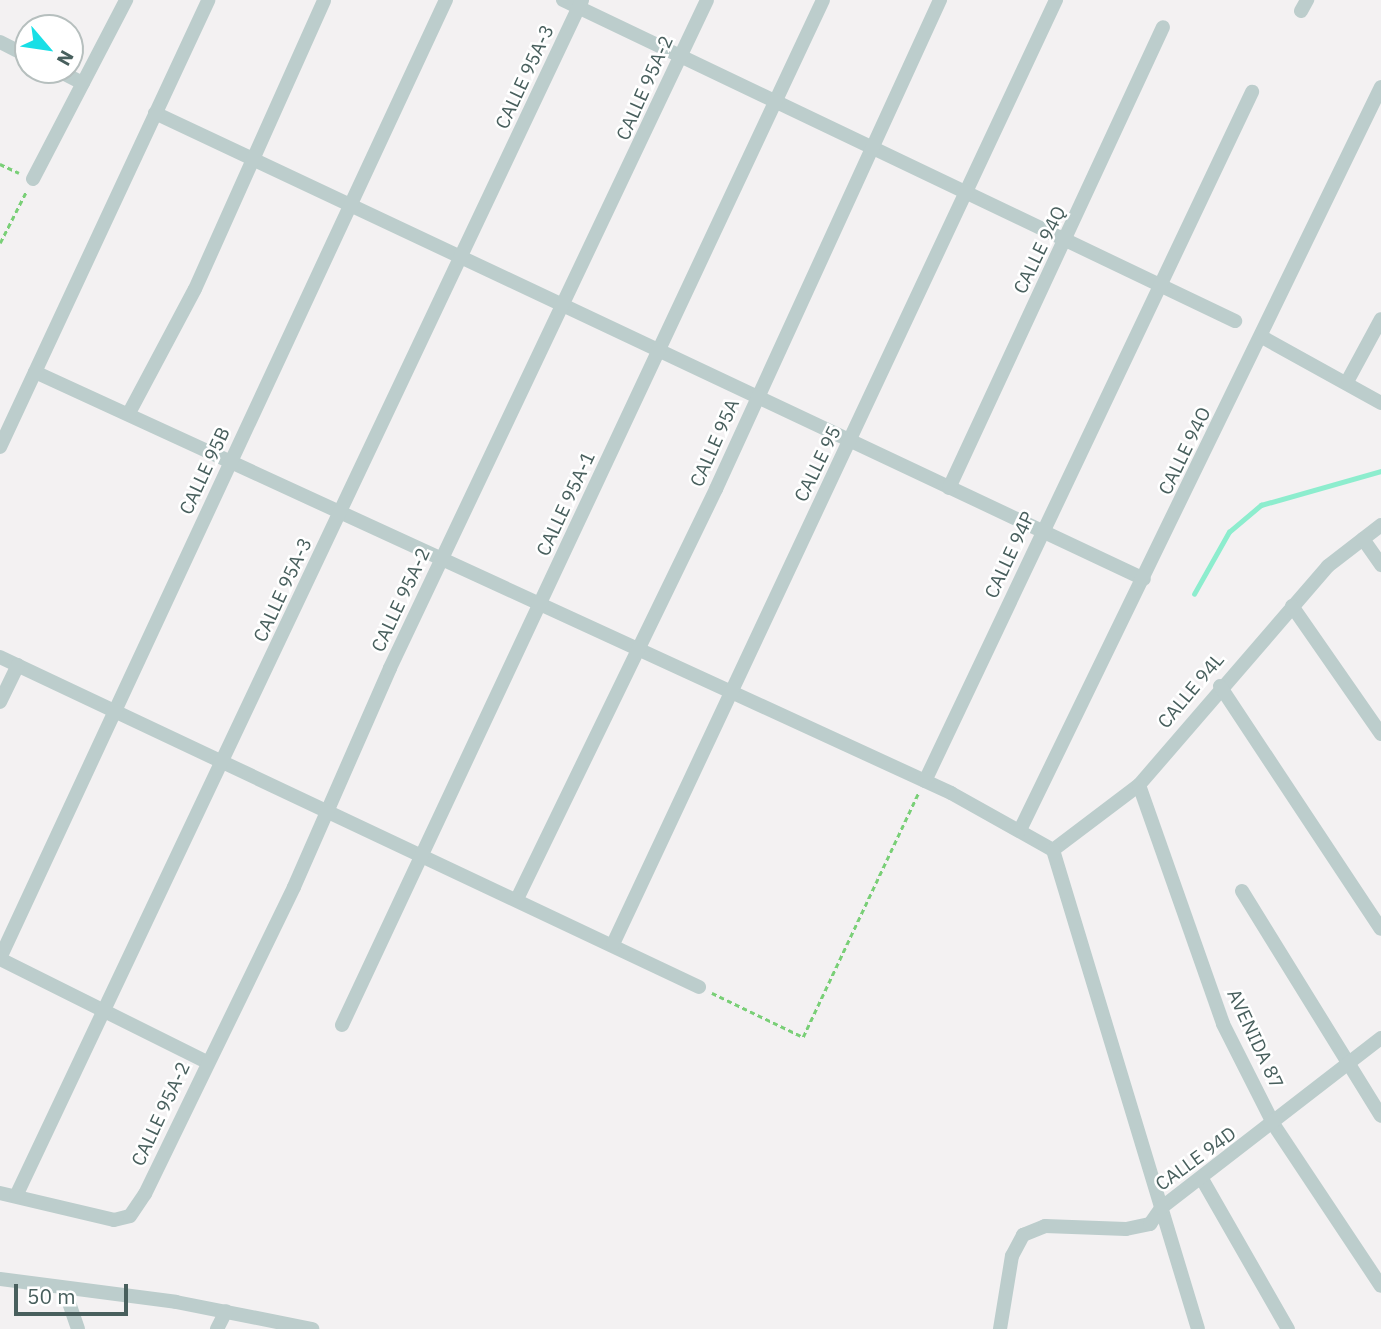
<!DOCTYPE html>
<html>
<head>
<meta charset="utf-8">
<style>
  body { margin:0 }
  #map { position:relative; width:1381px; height:1329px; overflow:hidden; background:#f3f1f2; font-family:"IBM Plex Sans",sans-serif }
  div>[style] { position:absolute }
  .stream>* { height:4.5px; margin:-2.25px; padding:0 2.25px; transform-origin:2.25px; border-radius:2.25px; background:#8dedce }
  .path>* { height:2.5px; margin-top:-1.25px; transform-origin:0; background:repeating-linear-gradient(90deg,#79cf77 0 5px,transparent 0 8.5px) }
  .minor>* { height:14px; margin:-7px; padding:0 7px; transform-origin:7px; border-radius:7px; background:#bccdcc }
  span { translate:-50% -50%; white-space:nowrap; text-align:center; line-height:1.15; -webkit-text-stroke:5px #fff; paint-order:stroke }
  .street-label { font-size:19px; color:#485f5d }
  .north { position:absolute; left:14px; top:14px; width:70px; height:70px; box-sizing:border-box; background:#fff; border:2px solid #b6bfbe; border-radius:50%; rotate:119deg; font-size:19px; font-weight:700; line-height:28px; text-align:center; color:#485f5d }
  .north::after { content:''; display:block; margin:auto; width:24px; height:32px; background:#18dfe6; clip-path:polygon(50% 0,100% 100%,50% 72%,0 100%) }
  .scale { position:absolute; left:14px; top:1284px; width:114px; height:32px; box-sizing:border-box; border:4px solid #485f5d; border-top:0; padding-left:9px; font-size:21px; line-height:24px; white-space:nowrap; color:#485f5d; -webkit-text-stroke:5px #fff; paint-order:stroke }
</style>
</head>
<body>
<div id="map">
  <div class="stream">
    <div style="left:1194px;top:594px;width:71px;rotate:-60.6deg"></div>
    <div style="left:1229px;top:532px;width:42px;rotate:-40.2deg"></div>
    <div style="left:1261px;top:505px;width:125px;rotate:-15.8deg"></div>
  </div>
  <div class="path">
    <div style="left:0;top:164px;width:21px;rotate:25deg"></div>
    <div style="left:0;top:243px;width:59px;rotate:-63deg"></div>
    <div style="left:712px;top:993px;width:101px;rotate:25.8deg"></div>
    <div style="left:803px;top:1037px;width:269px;rotate:-64.7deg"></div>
  </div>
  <div class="minor">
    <div style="left:563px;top:0;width:745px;rotate:25.53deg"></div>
    <div style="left:1301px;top:11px;width:13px;rotate:-61deg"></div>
    <div style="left:0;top:42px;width:31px;rotate:27deg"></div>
    <div style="left:57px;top:70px;width:29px;rotate:27deg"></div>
    <div style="left:155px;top:113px;width:1093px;rotate:25.23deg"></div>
    <div style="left:33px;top:179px;width:202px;rotate:-62.5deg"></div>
    <div style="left:1262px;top:337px;width:136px;rotate:29deg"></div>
    <div style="left:35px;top:372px;width:1008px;rotate:24.68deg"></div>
    <div style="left:951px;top:793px;width:117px;rotate:29.2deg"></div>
    <div style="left:1053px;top:850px;width:108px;rotate:-37.1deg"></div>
    <div style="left:1139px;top:785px;width:289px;rotate:-49.2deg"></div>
    <div style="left:1328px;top:566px;width:67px;rotate:-37.7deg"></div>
    <div style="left:1348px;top:380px;width:69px;rotate:-61.6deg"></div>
    <div style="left:129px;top:413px;width:140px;rotate:-62deg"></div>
    <div style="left:195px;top:289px;width:316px;rotate:-65.9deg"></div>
    <div style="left:0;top:447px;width:493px;rotate:-65deg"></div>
    <div style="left:949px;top:488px;width:508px;rotate:-65.1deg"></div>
    <div style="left:1363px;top:539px;width:32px;rotate:55deg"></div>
    <div style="left:1292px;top:606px;width:156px;rotate:55.2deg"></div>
    <div style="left:0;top:657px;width:773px;rotate:25.27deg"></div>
    <div style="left:1220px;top:686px;width:291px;rotate:56.5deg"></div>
    <div style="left:0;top:702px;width:41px;rotate:-64.1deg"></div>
    <div style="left:925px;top:781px;width:763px;rotate:-64.61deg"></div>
    <div style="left:1139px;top:785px;width:253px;rotate:70.6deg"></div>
    <div style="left:1223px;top:1024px;width:113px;rotate:63.2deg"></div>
    <div style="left:1274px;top:1125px;width:193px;rotate:56.4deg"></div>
    <div style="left:1020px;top:830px;width:826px;rotate:-64.09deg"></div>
    <div style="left:1053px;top:850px;width:500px;rotate:73.16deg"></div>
    <div style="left:1242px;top:891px;width:264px;rotate:58.3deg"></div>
    <div style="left:517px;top:899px;width:456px;rotate:-64.1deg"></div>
    <div style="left:716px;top:489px;width:538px;rotate:-65.39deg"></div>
    <div style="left:613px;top:944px;width:1043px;rotate:-64.86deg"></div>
    <div style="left:0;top:958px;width:1057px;rotate:-65.04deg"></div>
    <div style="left:0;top:959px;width:231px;rotate:26.5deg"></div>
    <div style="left:342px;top:1025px;width:1132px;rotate:-64.86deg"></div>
    <div style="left:1202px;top:1179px;width:173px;rotate:60.2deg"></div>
    <div style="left:0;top:1193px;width:117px;rotate:13.3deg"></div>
    <div style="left:114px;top:1220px;width:16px;rotate:-14deg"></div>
    <div style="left:130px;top:1216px;width:27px;rotate:-56deg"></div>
    <div style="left:145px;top:1194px;width:341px;rotate:-64.1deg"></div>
    <div style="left:294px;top:887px;width:239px;rotate:-66.3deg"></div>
    <div style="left:390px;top:668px;width:739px;rotate:-64.61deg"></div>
    <div style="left:16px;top:1196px;width:1323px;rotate:-64.67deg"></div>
    <div style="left:0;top:1279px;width:177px;rotate:7.4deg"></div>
    <div style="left:176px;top:1302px;width:139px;rotate:11.2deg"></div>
    <div style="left:64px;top:1288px;width:43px;rotate:71.1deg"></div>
    <div style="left:217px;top:1329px;width:20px;rotate:-63deg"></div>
    <div style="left:1000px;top:1329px;width:74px;rotate:-80.7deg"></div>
    <div style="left:1012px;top:1256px;width:24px;rotate:-62deg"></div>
    <div style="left:1023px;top:1235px;width:24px;rotate:-22deg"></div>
    <div style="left:1045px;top:1226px;width:81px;rotate:2.1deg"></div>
    <div style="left:1126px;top:1229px;width:25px;rotate:-12deg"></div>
    <div style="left:1150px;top:1224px;width:19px;rotate:-55deg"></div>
    <div style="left:1161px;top:1208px;width:278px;rotate:-37.7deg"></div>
  </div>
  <div class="street-label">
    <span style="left:525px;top:77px;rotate:-65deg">CALLE 95A-3</span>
    <span style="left:645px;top:88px;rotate:-66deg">CALLE 95A-2</span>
    <span style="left:1040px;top:250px;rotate:-64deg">CALLE 94Q</span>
    <span style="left:715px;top:443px;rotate:-66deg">CALLE 95A</span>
    <span style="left:1185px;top:451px;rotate:-64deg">CALLE 94O</span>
    <span style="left:818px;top:464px;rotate:-64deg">CALLE 95</span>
    <span style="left:205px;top:471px;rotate:-65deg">CALLE 95B</span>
    <span style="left:566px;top:504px;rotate:-65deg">CALLE 95A-1</span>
    <span style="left:1010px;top:555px;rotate:-65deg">CALLE 94P</span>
    <span style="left:283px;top:590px;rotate:-65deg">CALLE 95A-3</span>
    <span style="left:401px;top:600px;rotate:-65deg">CALLE 95A-2</span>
    <span style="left:1191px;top:691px;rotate:-50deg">CALLE 94L</span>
    <span style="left:1255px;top:1039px;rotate:65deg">AVENIDA 87</span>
    <span style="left:161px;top:1114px;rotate:-65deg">CALLE 95A-2</span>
    <span style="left:1196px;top:1159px;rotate:-36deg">CALLE 94D</span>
  </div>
  <div class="north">N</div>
  <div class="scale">50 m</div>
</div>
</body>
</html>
